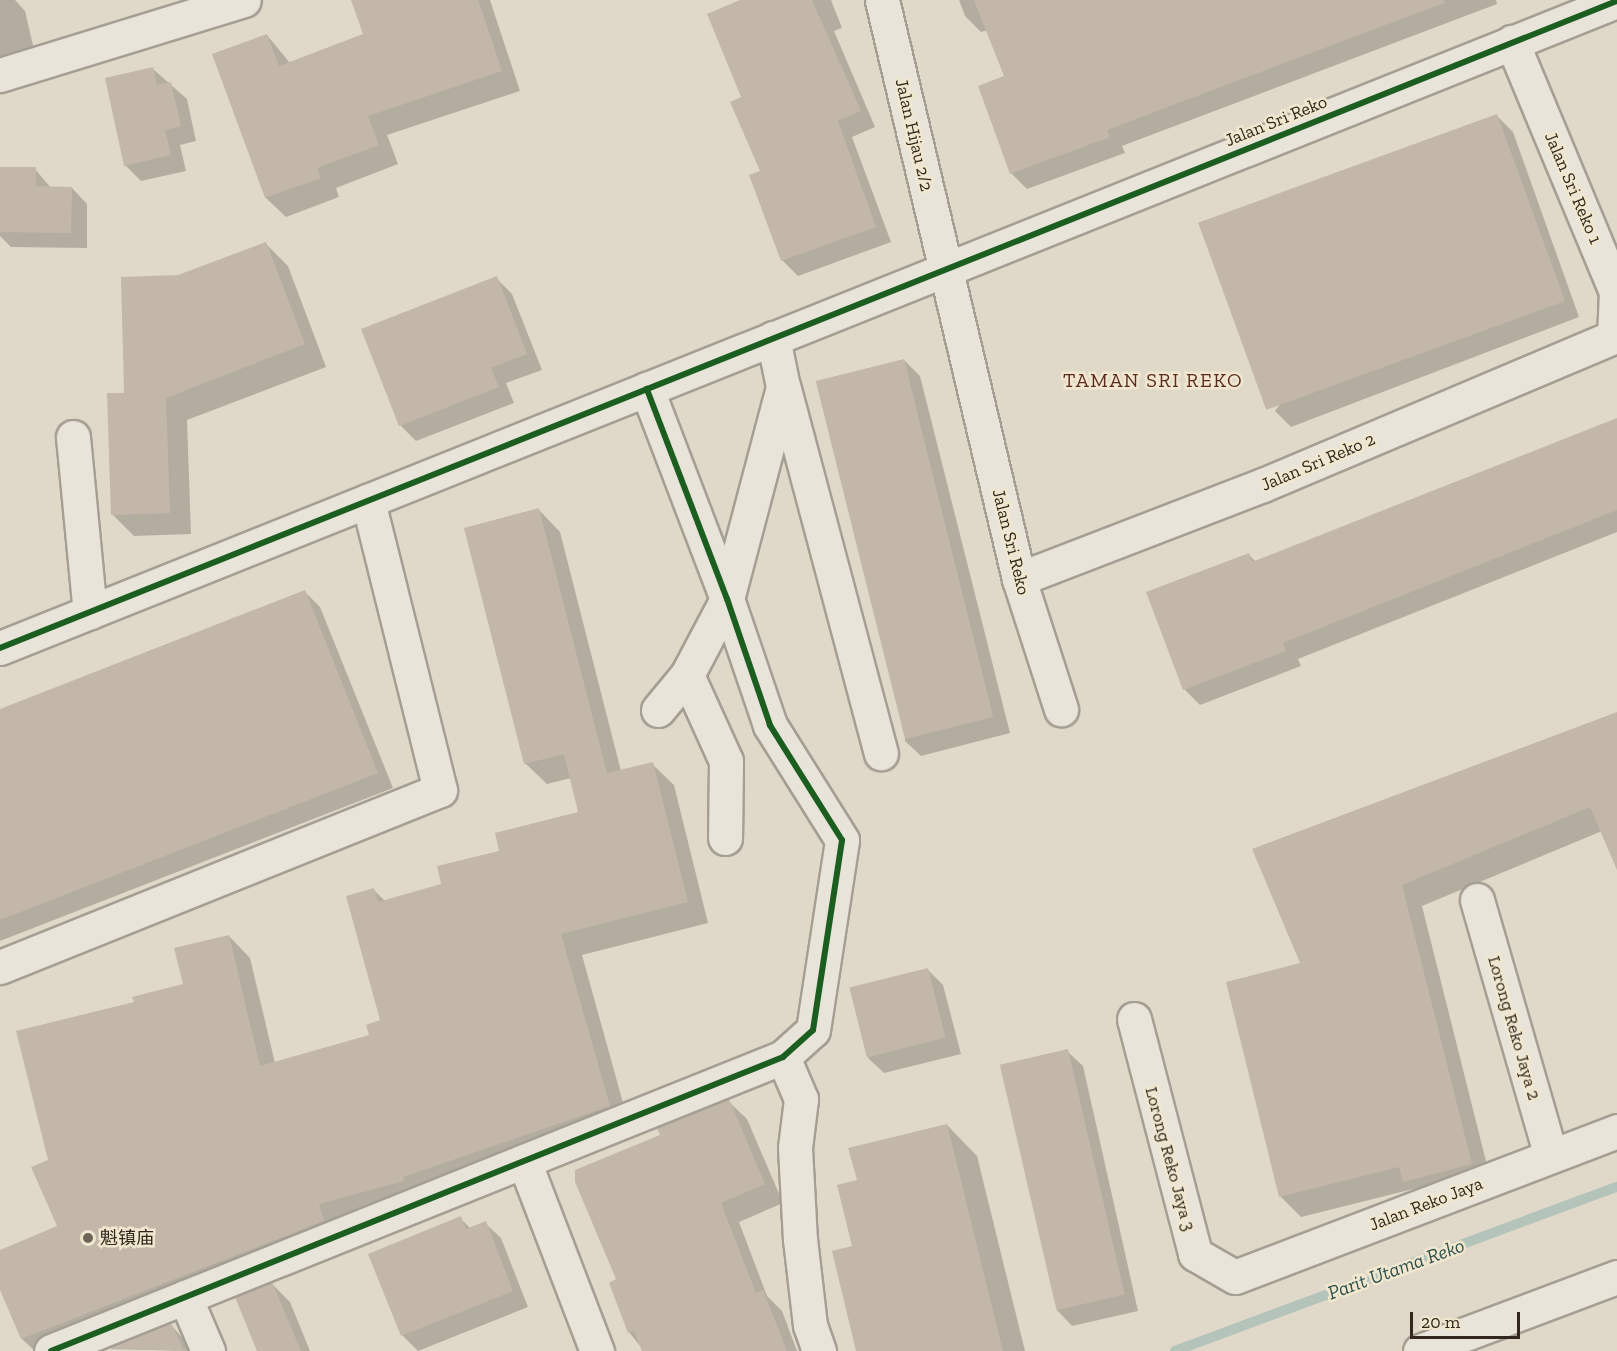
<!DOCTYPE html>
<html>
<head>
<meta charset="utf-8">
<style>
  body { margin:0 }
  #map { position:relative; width:1617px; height:1351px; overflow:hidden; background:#e0d9c9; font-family:"Zilla Slab","Noto Sans SC",serif }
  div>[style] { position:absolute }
  .shadow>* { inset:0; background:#0003 }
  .stream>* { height:10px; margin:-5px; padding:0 5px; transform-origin:5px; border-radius:5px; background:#b5c4ba }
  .building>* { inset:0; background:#c3b7aa; transform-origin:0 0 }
  .roads { filter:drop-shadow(2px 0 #a59e93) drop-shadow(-2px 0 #a59e93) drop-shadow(0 2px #a59e93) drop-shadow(0 -2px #a59e93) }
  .street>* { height:33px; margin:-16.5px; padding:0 16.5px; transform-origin:16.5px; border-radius:16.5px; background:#e8e4da }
  .secondary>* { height:33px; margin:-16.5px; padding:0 16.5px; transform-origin:16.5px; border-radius:16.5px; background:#e8e4da }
  .cycleway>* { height:6px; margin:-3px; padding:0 3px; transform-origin:3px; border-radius:3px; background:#1b5e20 }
  .dots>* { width:16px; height:16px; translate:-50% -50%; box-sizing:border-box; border:3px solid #f1e7cf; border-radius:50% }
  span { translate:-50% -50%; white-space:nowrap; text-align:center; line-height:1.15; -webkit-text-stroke:5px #f1e7cf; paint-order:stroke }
  .street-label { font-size:18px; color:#31271d }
  .poi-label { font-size:18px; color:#31271d }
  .left { translate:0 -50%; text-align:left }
  .neighbourhood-label { font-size:20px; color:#5a2c20; letter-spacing:1.5px }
  .water-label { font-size:20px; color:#2d504d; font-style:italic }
  .scale { position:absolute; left:1410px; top:1312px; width:110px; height:27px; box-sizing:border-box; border:3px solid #31271d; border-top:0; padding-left:8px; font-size:18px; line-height:21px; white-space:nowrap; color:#31271d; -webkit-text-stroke:4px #f1e7cf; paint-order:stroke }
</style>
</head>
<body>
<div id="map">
  <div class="shadow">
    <div style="clip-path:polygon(0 0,15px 0,25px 11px,35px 54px,0 61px)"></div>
    <div style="clip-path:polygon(353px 0,490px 0,520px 91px,387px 135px,398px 164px,336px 188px,339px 197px,286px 217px,266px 198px,213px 55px,267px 35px,290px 63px,365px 35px)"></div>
    <div style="clip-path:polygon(744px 0,831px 0,842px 28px,834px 31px,875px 127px,852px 137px,891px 242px,798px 276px,782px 260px,743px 98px)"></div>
    <div style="clip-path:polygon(959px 0,1496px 0,1497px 4px,1122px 146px,1125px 153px,1027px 189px,1011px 173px,1006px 77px,988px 30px,981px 32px,965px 16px)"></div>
    <div style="clip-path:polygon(153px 69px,187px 99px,196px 141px,180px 145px,186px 171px,141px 181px,125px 165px)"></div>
    <div style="clip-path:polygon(1497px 116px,1513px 132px,1579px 317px,1291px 427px,1275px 411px)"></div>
    <div style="clip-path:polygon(0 168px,35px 169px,51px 188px,72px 188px,87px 204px,87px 248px,11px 247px,0 236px)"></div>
    <div style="clip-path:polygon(266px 244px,288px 266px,326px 367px,187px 420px,191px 534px,134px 536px,112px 514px,126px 394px,178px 277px)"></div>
    <div style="clip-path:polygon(496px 278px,512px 294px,542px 370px,506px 383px,514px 403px,416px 441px,400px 425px)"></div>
    <div style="clip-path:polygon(904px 360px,920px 376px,1010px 733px,921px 756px,905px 741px)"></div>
    <div style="clip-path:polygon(1617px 420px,1617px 532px,1298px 659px,1301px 666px,1200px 705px,1184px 689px,1249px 555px,1256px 562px)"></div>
    <div style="clip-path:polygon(539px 510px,560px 532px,621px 771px,652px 764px,674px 785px,708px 923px,582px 955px,630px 1128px,67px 1351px,35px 1351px,22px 1339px,0 1286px,0 1252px,58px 1227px,49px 1161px,136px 1004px,185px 985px,229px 936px,250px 958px,275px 1063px,371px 1036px,382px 1021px,373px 889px,385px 901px,443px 885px,579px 813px,571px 778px,547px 784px,525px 763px)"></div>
    <div style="clip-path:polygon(304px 591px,320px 607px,393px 788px,0 941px,0 710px)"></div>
    <div style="clip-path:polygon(1617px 714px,1617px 868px,1602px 831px,1422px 906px,1492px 1185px,1425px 1202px,1413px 1189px,1301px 1217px,1280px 1196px,1303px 964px)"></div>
    <div style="clip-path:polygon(927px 969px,943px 985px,961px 1054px,884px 1073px,868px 1058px)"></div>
    <div style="clip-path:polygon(1067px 1051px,1083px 1066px,1138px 1311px,1072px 1326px,1057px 1310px)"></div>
    <div style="clip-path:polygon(728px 1101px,747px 1119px,783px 1203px,739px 1222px,767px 1296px,782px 1311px,797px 1351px,644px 1351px,629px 1332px,618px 1280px,662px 1136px)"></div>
    <div style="clip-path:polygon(947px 1125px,977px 1156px,1025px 1351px,858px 1351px,853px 1247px,859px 1182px)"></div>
    <div style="clip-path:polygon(460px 1218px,470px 1228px,485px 1223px,501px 1238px,528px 1307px,418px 1351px,402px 1335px)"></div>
    <div style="clip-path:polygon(272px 1284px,290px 1302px,310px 1351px,258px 1351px)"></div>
    <div style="clip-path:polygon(171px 1325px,194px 1351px,110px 1349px)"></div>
  </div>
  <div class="stream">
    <div style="left:1175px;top:1351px;width:471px;rotate:-20.4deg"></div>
  </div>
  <div class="building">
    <div style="clip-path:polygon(351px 0,478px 0,502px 71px,368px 116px,379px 145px,317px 168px,321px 178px,265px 198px,212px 54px,267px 34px,279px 66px,363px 34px)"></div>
    <div style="clip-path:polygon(740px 0,812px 0,861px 111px,838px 121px,876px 227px,781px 261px,749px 175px,760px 171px,730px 102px,741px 97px,707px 14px)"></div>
    <div style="clip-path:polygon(974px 0,1444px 0,1444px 3px,1107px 130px,1110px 137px,1010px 174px,978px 86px,1004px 76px)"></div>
    <div style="clip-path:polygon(153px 67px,157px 85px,171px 82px,181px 126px,165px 130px,171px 155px,124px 166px,105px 78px)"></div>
    <div style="left:1497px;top:114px;width:199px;height:318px;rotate:70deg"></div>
    <div style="clip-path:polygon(0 167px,36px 167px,36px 186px,72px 187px,71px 233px,0 232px)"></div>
    <div style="clip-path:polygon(266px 242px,305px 344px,166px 398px,170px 513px,111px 515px,107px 393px,124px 393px,121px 277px,178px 275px)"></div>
    <div style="clip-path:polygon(497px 276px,527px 354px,491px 368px,499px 387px,399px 426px,361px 329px)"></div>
    <div style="left:904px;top:359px;width:369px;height:91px;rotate:76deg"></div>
    <div style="clip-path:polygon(1617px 418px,1617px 510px,1283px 643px,1286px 651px,1183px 690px,1146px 592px,1249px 553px,1252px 562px)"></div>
    <div style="clip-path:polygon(539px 508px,607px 773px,653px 762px,688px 902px,561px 934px,610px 1106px,403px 1177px,404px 1181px,319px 1204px,324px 1221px,21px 1339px,0 1290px,0 1250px,57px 1226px,31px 1167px,48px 1160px,16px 1031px,134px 1002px,132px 997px,183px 984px,174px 948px,229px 935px,260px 1066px,369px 1035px,366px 1025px,380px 1020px,346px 896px,374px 888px,378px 902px,441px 884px,437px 866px,499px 851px,495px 833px,578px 812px,564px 754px,524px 764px,464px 528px)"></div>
    <div style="clip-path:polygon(305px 590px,378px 773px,0 920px,0 709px)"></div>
    <div style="clip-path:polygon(1617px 712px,1617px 870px,1590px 807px,1402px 885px,1472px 1164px,1403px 1182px,1399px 1167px,1279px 1197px,1226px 982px,1300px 963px,1252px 849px)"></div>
    <div style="left:928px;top:968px;width:72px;height:81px;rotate:76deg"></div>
    <div style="left:1068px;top:1049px;width:252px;height:70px;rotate:77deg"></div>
    <div style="clip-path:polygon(729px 1099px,765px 1184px,721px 1203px,756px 1293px,763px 1290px,787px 1351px,642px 1351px,634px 1331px,628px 1333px,609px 1283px,616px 1279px,575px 1182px,575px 1170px,660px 1135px,657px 1128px)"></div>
    <div style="clip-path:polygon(947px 1124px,1003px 1351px,856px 1351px,832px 1251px,852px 1246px,837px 1185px,857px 1180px,848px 1148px)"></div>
    <div style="clip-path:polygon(461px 1216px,466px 1229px,486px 1221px,513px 1291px,401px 1336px,368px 1254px)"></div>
    <div style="clip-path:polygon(272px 1282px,301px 1351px,257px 1351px,235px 1297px)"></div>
    <div style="clip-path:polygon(171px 1323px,184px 1351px,108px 1348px)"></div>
  </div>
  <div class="roads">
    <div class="street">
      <div style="left:882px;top:0;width:595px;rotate:76.69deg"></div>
      <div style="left:1019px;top:579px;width:137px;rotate:72.1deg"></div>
      <div style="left:0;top:75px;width:255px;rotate:-17.1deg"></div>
      <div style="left:784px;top:389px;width:377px;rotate:75.1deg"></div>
      <div style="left:73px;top:437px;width:176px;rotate:84.5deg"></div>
      <div style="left:1019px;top:579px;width:261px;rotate:-21.1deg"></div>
      <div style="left:1263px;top:485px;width:381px;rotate:-22.9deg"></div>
      <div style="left:1614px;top:337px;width:45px;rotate:-87.5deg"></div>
      <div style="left:1616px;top:292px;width:271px;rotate:-112.6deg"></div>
      <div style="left:0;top:648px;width:1742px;rotate:-21.81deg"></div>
      <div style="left:687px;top:675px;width:94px;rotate:65.6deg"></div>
      <div style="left:726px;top:761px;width:77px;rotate:90.7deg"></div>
      <div style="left:658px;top:710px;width:45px;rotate:-50.4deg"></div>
      <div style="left:687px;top:675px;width:86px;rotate:-62.2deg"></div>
      <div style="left:727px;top:599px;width:219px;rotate:-75.2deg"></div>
      <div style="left:783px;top:387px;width:50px;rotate:-101.5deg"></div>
      <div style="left:1477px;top:900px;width:266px;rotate:73.9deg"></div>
      <div style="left:0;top:967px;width:474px;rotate:-21.9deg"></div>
      <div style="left:440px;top:790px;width:298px;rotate:-104deg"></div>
      <div style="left:1134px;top:1019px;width:243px;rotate:75.4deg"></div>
      <div style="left:1195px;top:1254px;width:46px;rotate:29.9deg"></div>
      <div style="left:1235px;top:1277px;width:409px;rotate:-20.9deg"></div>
      <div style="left:783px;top:1057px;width:46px;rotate:66.8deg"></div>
      <div style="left:801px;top:1099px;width:49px;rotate:97deg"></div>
      <div style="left:795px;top:1148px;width:91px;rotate:86.9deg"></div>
      <div style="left:800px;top:1239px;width:87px;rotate:83.4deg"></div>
      <div style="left:810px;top:1325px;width:28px;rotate:71deg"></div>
      <div style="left:524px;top:1161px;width:204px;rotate:69deg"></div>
      <div style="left:185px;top:1297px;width:59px;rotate:66.9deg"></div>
      <div style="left:51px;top:1351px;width:789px;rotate:-21.88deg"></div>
      <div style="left:783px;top:1057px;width:40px;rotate:-42deg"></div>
      <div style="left:813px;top:1030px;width:192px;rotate:-81.3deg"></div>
      <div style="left:842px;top:840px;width:136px;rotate:-122.1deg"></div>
      <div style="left:770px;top:725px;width:133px;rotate:-108.8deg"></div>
      <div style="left:727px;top:599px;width:225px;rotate:-110.9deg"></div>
    </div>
    <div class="secondary">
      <div style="left:1420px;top:1351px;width:210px;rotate:-20.6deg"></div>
    </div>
  </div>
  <div class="cycleway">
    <div style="left:0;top:648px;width:1742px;rotate:-21.81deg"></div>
    <div style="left:51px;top:1351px;width:789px;rotate:-21.88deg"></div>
    <div style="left:783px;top:1057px;width:40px;rotate:-42deg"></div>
    <div style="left:813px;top:1030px;width:192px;rotate:-81.3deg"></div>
    <div style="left:842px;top:840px;width:136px;rotate:-122.1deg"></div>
    <div style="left:770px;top:725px;width:133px;rotate:-108.8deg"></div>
    <div style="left:727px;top:599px;width:225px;rotate:-110.9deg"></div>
  </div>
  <div class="dots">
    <div style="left:88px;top:1238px;background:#6e6559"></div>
  </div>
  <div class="street-label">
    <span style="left:1276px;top:121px;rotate:-22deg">Jalan Sri Reko</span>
    <span style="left:914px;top:135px;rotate:77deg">Jalan Hijau 2/2</span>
    <span style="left:1573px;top:188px;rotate:67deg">Jalan Sri Reko 1</span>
    <span style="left:1318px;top:462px;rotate:-23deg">Jalan Sri Reko 2</span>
    <span style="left:1011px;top:542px;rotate:76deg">Jalan Sri Reko</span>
    <span style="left:1514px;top:1028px;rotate:74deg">Lorong Reko Jaya 2</span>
    <span style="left:1170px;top:1159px;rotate:75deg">Lorong Reko Jaya 3</span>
    <span style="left:1426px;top:1204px;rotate:-21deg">Jalan Reko Jaya</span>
  </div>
  <div class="poi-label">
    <span class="left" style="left:100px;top:1238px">魁镇庙</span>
  </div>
  <div class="neighbourhood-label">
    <span style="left:1153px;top:380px">TAMAN SRI REKO</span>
  </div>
  <div class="water-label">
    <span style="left:1396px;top:1269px;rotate:-20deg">Parit Utama Reko</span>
  </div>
  <div class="scale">20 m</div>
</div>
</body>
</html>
